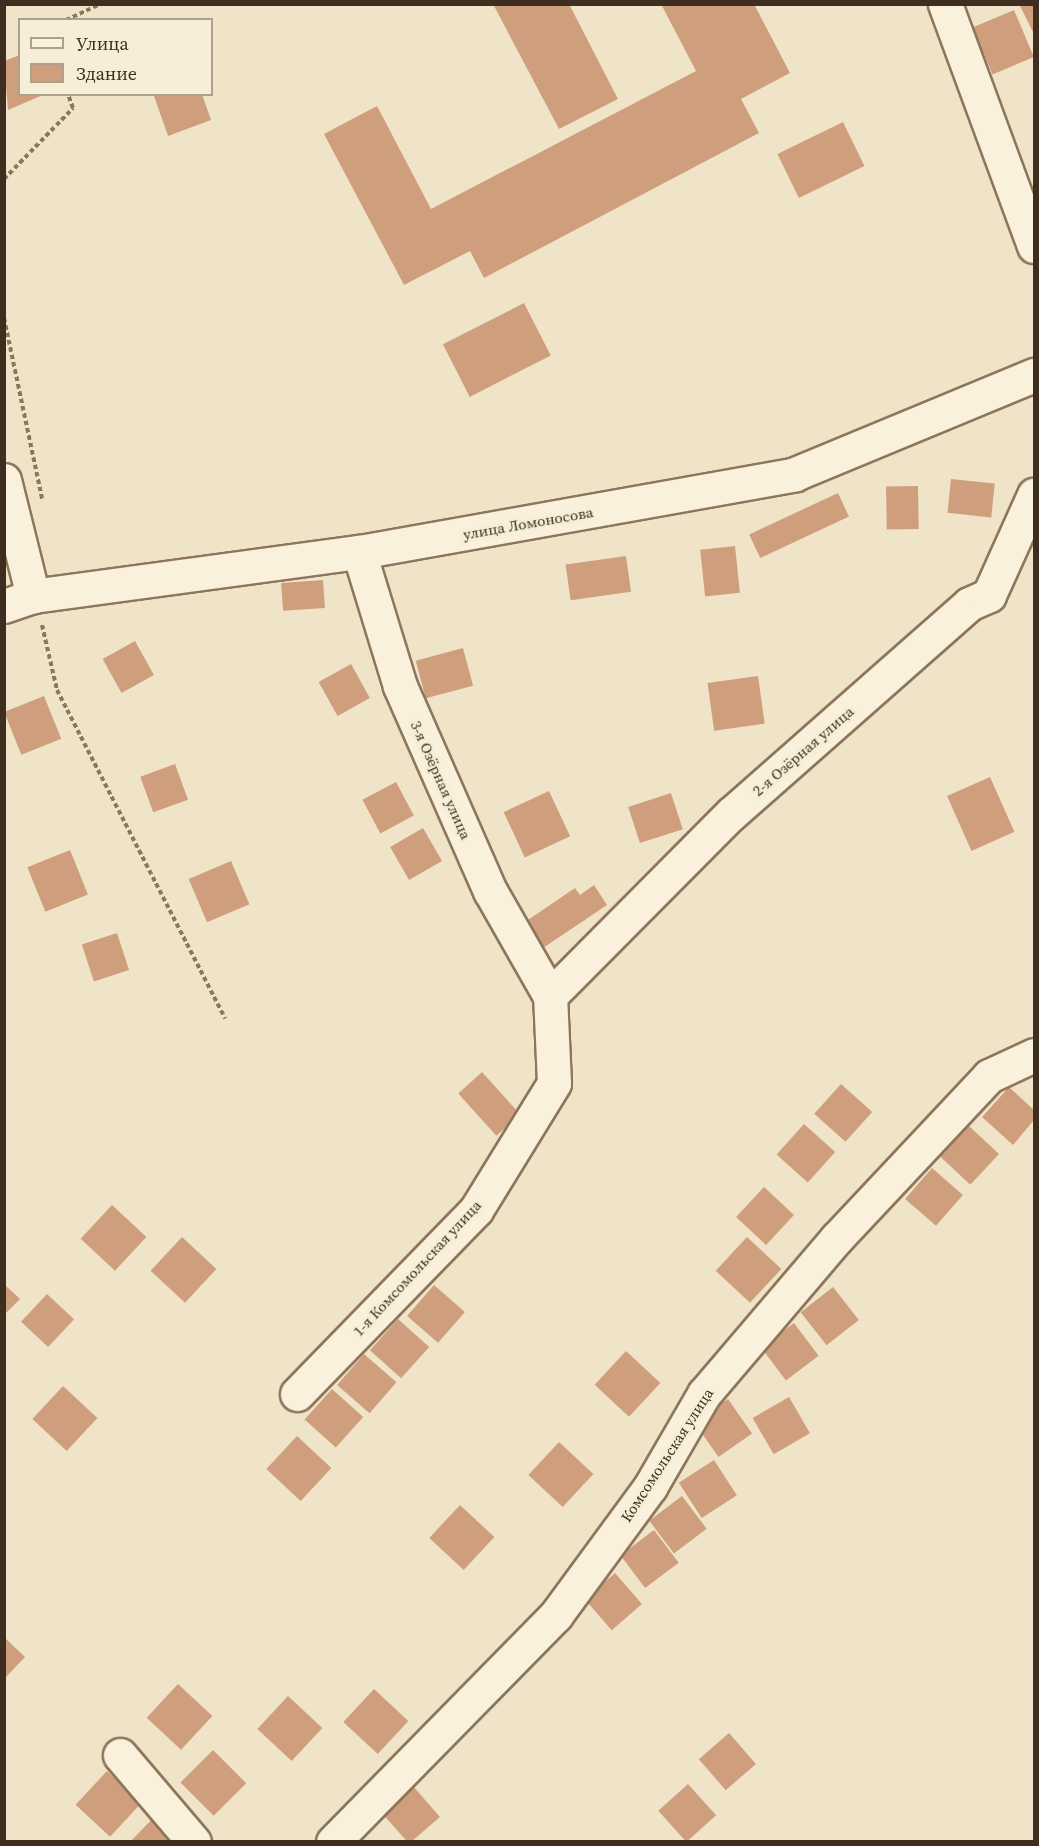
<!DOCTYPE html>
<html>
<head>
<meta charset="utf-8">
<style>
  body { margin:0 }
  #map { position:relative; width:1039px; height:1846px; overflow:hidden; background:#f0e4c8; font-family:"Source Serif 4",serif }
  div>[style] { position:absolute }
  .building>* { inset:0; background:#cf9f7d; transform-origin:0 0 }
  .path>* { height:4px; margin-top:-2px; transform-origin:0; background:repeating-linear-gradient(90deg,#8d765c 0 4.5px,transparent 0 7.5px) }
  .roads { filter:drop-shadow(2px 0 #8d765c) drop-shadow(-2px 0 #8d765c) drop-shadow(0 2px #8d765c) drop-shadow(0 -2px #8d765c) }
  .street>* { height:33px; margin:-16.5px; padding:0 16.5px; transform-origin:16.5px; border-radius:16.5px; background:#faf1dc }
  .secondary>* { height:33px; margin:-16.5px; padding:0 16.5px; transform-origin:16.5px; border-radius:16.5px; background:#faf1dc }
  span { translate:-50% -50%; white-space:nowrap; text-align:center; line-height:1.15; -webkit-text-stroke:6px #f7eed8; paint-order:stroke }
  .street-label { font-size:15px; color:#3d2e20 }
  .frame { position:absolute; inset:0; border:6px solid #3d2e20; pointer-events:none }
  .legend { position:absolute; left:18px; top:18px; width:195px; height:78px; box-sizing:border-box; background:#f7eed8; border:2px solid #ada18e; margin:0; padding:8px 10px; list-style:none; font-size:18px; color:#3d2e20 }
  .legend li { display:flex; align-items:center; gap:12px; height:30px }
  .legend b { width:30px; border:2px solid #ada18e }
</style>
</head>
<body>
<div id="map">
  <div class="building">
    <div style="clip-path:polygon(493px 4px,569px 4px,618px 99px,559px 129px)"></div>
    <div style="clip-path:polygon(661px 4px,754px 4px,790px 73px,741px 99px,759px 133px,484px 278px,470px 251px,404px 285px,324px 134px,377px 106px,431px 209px,696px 71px)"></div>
    <div style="clip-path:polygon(1019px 4px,1034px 4px,1034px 34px)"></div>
    <div style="left:1014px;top:10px;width:51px;height:45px;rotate:67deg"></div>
    <div style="clip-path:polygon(20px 55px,20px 94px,43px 95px,8px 110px,4px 61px)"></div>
    <div style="clip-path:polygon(202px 94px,211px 120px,168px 136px,154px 96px)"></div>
    <div style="left:843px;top:122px;width:49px;height:73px;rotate:64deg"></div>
    <div style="left:524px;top:303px;width:59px;height:91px;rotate:63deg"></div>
    <div style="left:951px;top:479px;width:44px;height:34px;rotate:6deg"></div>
    <div style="left:918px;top:486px;width:43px;height:32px;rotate:89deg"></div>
    <div style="left:838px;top:493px;width:26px;height:98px;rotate:65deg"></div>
    <div style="left:735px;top:546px;width:47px;height:35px;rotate:84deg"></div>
    <div style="left:626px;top:556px;width:36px;height:61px;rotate:82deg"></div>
    <div style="left:323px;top:580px;width:28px;height:42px;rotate:86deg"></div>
    <div style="left:135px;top:641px;width:39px;height:37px;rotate:61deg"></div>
    <div style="left:463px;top:648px;width:39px;height:49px;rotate:75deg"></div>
    <div style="left:351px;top:664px;width:39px;height:37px;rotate:61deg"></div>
    <div style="left:758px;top:676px;width:48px;height:51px;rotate:82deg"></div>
    <div style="left:44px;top:696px;width:46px;height:43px;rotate:68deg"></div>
    <div style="left:175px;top:764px;width:38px;height:37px;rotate:70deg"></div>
    <div style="left:990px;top:777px;width:60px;height:47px;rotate:66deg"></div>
    <div style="left:396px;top:782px;width:38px;height:38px;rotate:62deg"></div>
    <div style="left:549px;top:791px;width:50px;height:50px;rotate:65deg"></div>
    <div style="left:671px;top:793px;width:38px;height:45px;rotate:72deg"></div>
    <div style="left:423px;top:828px;width:38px;height:38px;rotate:60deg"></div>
    <div style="left:70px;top:850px;width:48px;height:46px;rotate:68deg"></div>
    <div style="left:231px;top:861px;width:47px;height:46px;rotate:67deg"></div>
    <div style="clip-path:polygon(594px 885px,607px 905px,543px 948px,525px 922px,575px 888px,580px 895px)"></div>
    <div style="left:117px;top:933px;width:39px;height:37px;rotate:72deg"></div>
    <div style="left:482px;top:1072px;width:57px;height:32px;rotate:48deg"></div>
    <div style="left:841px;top:1084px;width:42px;height:40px;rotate:42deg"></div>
    <div style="clip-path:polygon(1009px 1087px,1034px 1110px,1034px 1120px,1013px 1145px,982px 1117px)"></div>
    <div style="left:804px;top:1124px;width:42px;height:41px;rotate:42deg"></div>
    <div style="left:969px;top:1126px;width:41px;height:42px;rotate:43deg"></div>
    <div style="left:932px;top:1168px;width:41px;height:41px;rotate:41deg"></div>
    <div style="left:764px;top:1187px;width:41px;height:41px;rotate:43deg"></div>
    <div style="left:112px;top:1205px;width:47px;height:46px;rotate:43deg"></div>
    <div style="left:182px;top:1237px;width:47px;height:46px;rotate:43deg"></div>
    <div style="left:747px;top:1237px;width:47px;height:46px;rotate:43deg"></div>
    <div style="clip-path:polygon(4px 1284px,20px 1299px,4px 1315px)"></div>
    <div style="left:434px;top:1285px;width:41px;height:41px;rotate:41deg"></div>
    <div style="left:833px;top:1287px;width:42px;height:41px;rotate:52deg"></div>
    <div style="left:47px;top:1294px;width:37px;height:38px;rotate:43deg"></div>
    <div style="left:398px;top:1319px;width:42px;height:42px;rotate:42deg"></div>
    <div style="left:794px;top:1323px;width:41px;height:41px;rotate:53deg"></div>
    <div style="left:626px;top:1351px;width:47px;height:46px;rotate:43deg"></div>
    <div style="left:364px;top:1354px;width:43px;height:41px;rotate:41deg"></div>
    <div style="left:63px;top:1386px;width:47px;height:45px;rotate:43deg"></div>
    <div style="left:332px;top:1389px;width:42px;height:41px;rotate:42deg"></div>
    <div style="left:789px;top:1397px;width:42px;height:42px;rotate:60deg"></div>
    <div style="left:728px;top:1399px;width:42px;height:41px;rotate:55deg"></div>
    <div style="left:297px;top:1436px;width:47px;height:45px;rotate:43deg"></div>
    <div style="left:559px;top:1442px;width:47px;height:45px;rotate:43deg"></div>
    <div style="left:714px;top:1460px;width:42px;height:42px;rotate:57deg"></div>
    <div style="left:682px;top:1496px;width:41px;height:41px;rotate:53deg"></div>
    <div style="left:460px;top:1505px;width:47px;height:45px;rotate:43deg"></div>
    <div style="left:654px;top:1530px;width:41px;height:42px;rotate:53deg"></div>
    <div style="left:615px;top:1573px;width:41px;height:40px;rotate:49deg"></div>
    <div style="clip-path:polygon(4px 1637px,25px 1657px,4px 1679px)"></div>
    <div style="left:178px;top:1684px;width:47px;height:46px;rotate:43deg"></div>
    <div style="left:374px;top:1689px;width:47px;height:45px;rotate:43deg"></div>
    <div style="left:288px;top:1696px;width:47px;height:45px;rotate:43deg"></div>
    <div style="left:729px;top:1733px;width:41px;height:40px;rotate:49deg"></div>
    <div style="left:213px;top:1750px;width:47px;height:46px;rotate:45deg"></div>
    <div style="left:107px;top:1771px;width:47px;height:46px;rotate:43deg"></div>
    <div style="left:688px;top:1784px;width:42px;height:40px;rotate:48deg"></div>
    <div style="left:413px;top:1786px;width:41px;height:41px;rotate:49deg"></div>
    <div style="clip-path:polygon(155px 1816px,182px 1842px,130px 1842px)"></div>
  </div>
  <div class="path">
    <div style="left:66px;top:20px;width:38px;rotate:-25deg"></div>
    <div style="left:4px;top:179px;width:99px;rotate:-45.8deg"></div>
    <div style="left:73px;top:108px;width:15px;rotate:-110deg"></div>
    <div style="left:4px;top:318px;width:185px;rotate:78.1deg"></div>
    <div style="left:42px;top:625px;width:67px;rotate:77deg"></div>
    <div style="left:57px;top:690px;width:369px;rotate:62.9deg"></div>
  </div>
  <div class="roads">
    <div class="street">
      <div style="left:945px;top:4px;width:258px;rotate:69.8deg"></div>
      <div style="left:4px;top:480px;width:120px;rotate:76deg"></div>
      <div style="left:550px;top:996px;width:257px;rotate:-45.2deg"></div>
      <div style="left:731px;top:814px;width:317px;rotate:-41.4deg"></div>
      <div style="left:969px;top:604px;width:22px;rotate:-24deg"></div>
      <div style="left:989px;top:595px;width:110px;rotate:-65.8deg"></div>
      <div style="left:297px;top:1394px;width:257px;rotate:-45.8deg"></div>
      <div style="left:476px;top:1210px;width:149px;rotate:-58.4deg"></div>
      <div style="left:554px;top:1083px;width:87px;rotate:-92.6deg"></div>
      <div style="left:550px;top:996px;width:121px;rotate:-119.7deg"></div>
      <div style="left:490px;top:891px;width:224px;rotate:-113.7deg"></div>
      <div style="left:400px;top:686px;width:140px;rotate:-107deg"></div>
      <div style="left:120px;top:1755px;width:114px;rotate:49.6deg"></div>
      <div style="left:333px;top:1842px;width:318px;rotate:-45.5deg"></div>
      <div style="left:556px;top:1615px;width:159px;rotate:-53.7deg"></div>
      <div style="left:650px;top:1487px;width:108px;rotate:-59.9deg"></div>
      <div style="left:704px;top:1394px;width:204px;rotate:-49.6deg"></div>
      <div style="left:836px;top:1239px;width:224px;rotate:-46.8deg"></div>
      <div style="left:989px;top:1076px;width:50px;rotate:-25deg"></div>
    </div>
    <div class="secondary">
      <div style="left:4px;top:606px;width:31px;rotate:-19deg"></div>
      <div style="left:33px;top:596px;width:329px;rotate:-7.7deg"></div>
      <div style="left:359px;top:552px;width:443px;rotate:-10.1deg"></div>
      <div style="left:795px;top:474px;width:259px;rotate:-22.5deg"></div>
    </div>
  </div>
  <div class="street-label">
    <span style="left:528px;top:523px;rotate:-10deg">улица Ломоносова</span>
    <span style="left:803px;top:751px;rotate:-41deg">2-я Озёрная улица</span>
    <span style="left:441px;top:780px;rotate:66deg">3-я Озёрная улица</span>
    <span style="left:417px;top:1268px;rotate:-47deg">1-я Комсомольская улица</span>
    <span style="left:667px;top:1455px;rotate:-57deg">Комсомольская улица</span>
  </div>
  <div class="frame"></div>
  <ul class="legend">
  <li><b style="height:8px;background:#faf1dc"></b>Улица</li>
  <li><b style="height:16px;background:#cf9f7d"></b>Здание</li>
  </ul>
</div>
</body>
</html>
